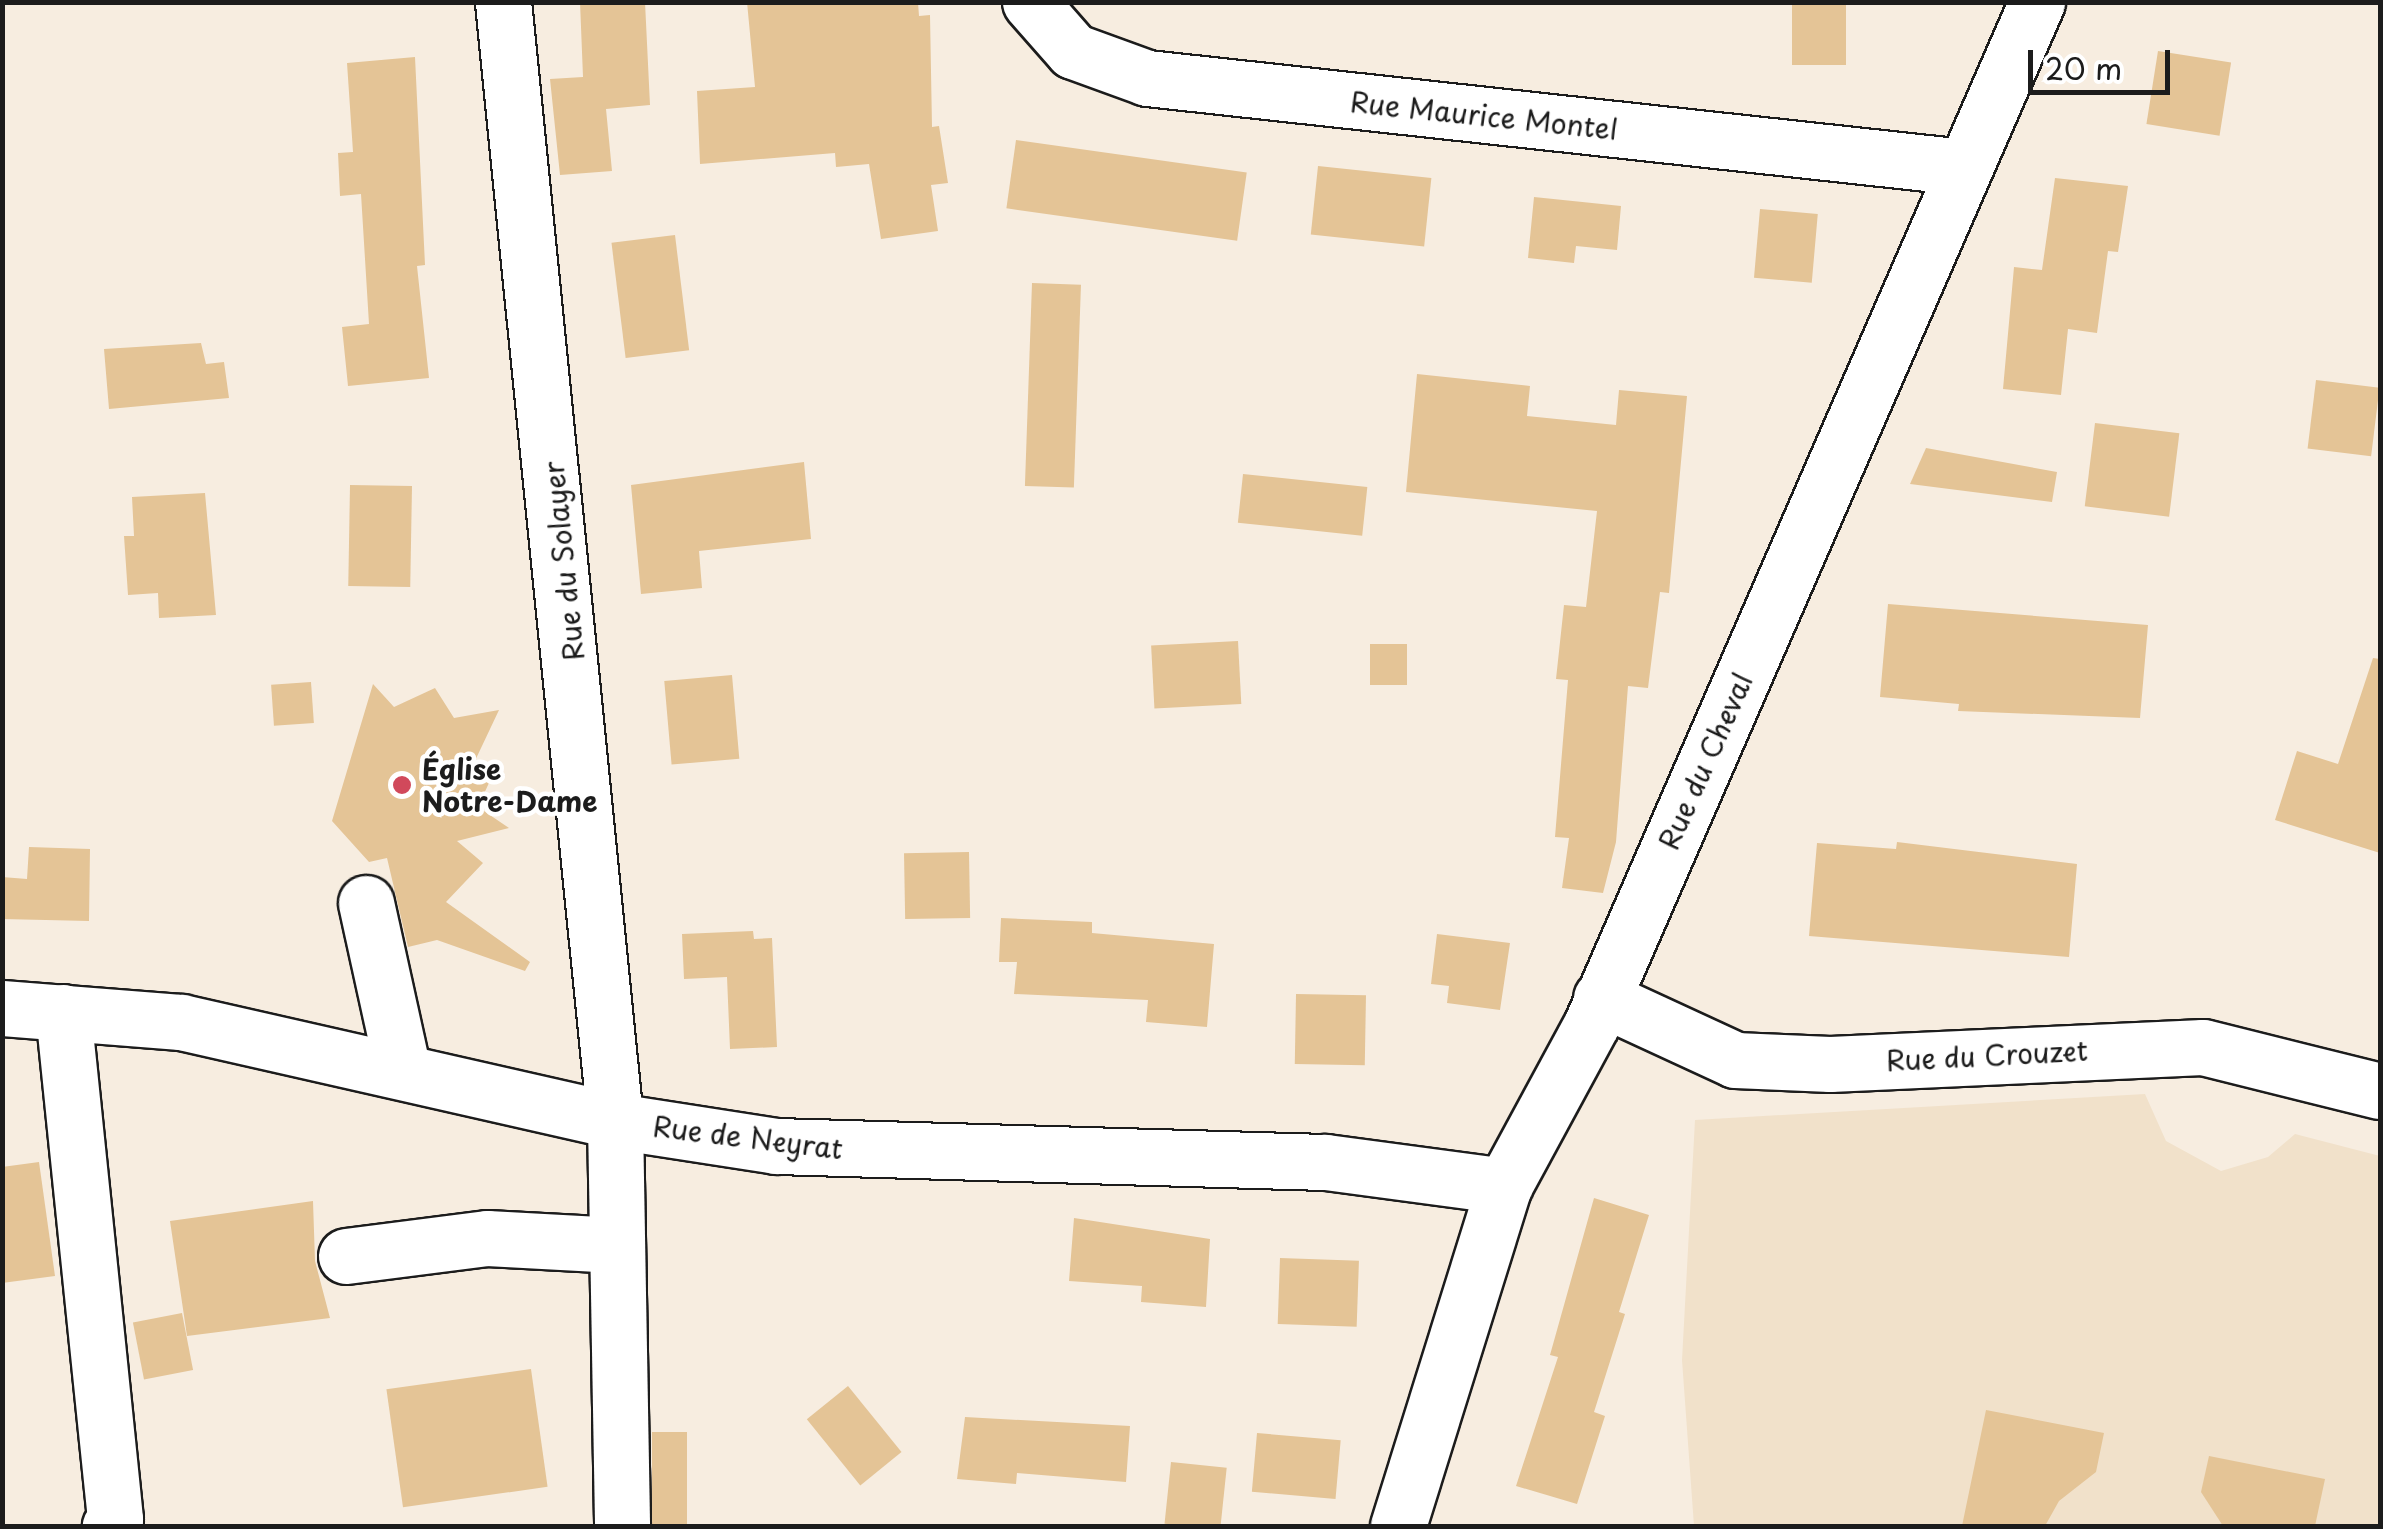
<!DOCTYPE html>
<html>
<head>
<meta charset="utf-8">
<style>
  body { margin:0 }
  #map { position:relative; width:2383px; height:1529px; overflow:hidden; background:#f7ede0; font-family:"Playpen Sans",sans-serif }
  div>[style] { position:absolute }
  .built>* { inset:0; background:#f1e1ca }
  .building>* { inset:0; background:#e4c496; transform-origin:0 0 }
  .roads { filter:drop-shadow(2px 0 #1c1c1c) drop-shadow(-2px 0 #1c1c1c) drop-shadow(0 2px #1c1c1c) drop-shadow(0 -2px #1c1c1c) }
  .minor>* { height:55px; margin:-27.5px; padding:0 27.5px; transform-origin:27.5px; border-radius:27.5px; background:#fff }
  .dots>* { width:28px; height:28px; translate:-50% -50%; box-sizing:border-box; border:5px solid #fff; border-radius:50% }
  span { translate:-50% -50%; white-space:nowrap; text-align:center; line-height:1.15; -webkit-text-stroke:9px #fff; paint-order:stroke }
  .street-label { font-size:28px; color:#1c1c1c }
  .poi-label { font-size:28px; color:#1c1c1c; font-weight:700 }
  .left { translate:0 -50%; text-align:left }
  .frame { position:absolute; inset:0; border:5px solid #1c1c1c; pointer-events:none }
  .scale { position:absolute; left:2028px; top:50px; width:142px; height:45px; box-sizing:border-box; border:5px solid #1c1c1c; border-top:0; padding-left:12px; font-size:30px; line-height:35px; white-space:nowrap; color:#1c1c1c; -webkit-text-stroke:8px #fff; paint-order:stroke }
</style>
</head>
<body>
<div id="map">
  <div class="built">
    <div style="clip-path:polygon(2145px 1094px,2166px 1141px,2221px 1171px,2268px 1157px,2295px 1134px,2380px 1156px,2380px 1526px,1694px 1526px,1682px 1360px,1695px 1120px)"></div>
  </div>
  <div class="building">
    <div style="clip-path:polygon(580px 2px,645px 2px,650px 105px,606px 109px,612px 171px,560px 175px,550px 79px,583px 77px)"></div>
    <div style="clip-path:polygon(747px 2px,918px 2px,919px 16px,930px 15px,932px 127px,939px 126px,948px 183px,931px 185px,938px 231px,881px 239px,869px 164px,836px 167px,835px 153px,700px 164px,697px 91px,755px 87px)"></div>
    <div style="left:1792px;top:2px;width:54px;height:63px"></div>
    <div style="left:2158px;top:51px;width:74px;height:74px;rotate:9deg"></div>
    <div style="clip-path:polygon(415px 57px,425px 265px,417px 266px,429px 378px,348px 386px,342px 327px,369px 324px,361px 194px,340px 196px,338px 153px,353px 152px,347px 63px)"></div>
    <div style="left:1016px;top:140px;width:233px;height:69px;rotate:8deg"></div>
    <div style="left:1318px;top:166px;width:114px;height:69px;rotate:6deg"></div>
    <div style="clip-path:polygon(2055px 178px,2128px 186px,2118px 252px,2108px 251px,2097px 333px,2068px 329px,2061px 395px,2003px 389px,2014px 267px,2042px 270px)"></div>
    <div style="clip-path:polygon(1534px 197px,1621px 206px,1617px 250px,1576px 246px,1574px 263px,1528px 258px)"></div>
    <div style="left:1760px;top:209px;width:58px;height:69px;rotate:5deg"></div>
    <div style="left:675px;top:235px;width:116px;height:64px;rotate:83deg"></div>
    <div style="left:1032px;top:283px;width:49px;height:203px;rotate:2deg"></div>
    <div style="clip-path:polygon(201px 343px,206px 364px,224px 362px,229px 398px,109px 409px,104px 349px)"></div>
    <div style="clip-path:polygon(1417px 374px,1530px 386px,1527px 416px,1616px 425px,1619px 390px,1687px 396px,1669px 593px,1660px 592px,1648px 688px,1628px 686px,1616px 842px,1603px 893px,1562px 888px,1569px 838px,1555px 837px,1568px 680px,1556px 679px,1564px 605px,1586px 607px,1597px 511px,1406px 492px)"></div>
    <div style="left:2316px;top:380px;width:64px;height:69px;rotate:7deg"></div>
    <div style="left:2095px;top:423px;width:85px;height:84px;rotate:7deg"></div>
    <div style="clip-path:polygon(1926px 448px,2057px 472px,2052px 502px,1910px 484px)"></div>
    <div style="clip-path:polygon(804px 462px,811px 539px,699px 551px,702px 588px,641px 594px,631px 485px)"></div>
    <div style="left:1243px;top:474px;width:125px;height:49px;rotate:6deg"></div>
    <div style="left:412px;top:486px;width:101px;height:62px;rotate:91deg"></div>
    <div style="clip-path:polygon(205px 493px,216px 615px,159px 618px,158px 593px,128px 595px,124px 536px,134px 536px,132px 497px)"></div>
    <div style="clip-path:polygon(1888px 604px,2148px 625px,2140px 718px,1958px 711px,1959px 704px,1880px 697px)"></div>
    <div style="left:1238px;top:641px;width:63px;height:87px;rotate:87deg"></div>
    <div style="left:1370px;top:644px;width:37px;height:41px"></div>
    <div style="clip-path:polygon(2373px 658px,2380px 659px,2380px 853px,2275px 820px,2297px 751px,2338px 764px)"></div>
    <div style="left:732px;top:675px;width:84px;height:68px;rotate:85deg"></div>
    <div style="left:311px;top:682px;width:41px;height:40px;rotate:86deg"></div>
    <div style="clip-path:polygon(373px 684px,394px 707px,435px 688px,454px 718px,499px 710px,473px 765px,493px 774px,478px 807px,509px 828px,457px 841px,483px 863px,446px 902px,530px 962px,525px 971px,437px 940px,408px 947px,387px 858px,369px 862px,332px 821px)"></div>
    <div style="clip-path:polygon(1897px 842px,2077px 864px,2069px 957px,1809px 936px,1817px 843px,1896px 849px)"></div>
    <div style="clip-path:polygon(29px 847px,90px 849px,89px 921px,2px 919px,2px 877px,27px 879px)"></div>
    <div style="left:969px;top:852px;width:66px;height:65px;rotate:89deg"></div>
    <div style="clip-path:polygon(1001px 918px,1092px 922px,1092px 933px,1214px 944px,1207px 1027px,1146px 1022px,1148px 1000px,1014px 994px,1017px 962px,999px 962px)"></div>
    <div style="clip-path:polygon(753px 931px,754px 939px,772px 938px,777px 1047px,730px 1049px,727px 977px,684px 979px,682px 934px)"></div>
    <div style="clip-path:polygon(1437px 934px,1510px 943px,1500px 1010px,1447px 1003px,1449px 986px,1431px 984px)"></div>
    <div style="left:1296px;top:994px;width:70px;height:70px;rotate:1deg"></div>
    <div style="clip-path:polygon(39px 1162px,55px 1276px,2px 1283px,2px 1167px)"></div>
    <div style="clip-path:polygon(1594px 1198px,1649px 1215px,1619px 1312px,1625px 1314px,1594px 1412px,1605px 1416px,1577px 1504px,1516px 1486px,1558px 1357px,1550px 1355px)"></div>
    <div style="clip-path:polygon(313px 1201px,315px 1261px,330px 1318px,187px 1336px,170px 1221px)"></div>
    <div style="clip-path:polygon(1074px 1218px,1210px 1239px,1206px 1307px,1141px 1302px,1142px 1286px,1069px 1281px)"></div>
    <div style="left:1280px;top:1258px;width:79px;height:66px;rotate:2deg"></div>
    <div style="left:182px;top:1313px;width:58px;height:50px;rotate:79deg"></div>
    <div style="left:531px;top:1369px;width:119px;height:146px;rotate:82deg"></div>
    <div style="left:848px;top:1386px;width:85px;height:53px;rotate:51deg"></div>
    <div style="clip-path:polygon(1986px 1410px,2104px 1433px,2096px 1472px,2059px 1501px,2045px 1526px,1962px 1526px)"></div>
    <div style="clip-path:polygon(965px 1417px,1130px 1426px,1126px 1482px,1017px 1473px,1016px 1484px,957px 1479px)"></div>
    <div style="left:652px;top:1432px;width:35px;height:94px"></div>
    <div style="left:1257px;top:1433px;width:84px;height:59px;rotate:5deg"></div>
    <div style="clip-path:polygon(2209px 1456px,2325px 1479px,2315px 1526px,2223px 1526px,2201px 1492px)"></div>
    <div style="left:1171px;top:1462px;width:56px;height:62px;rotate:6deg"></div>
  </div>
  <div class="roads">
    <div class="minor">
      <div style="left:503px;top:2px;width:1125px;rotate:84.28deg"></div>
      <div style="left:615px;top:1121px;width:405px;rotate:89deg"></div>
      <div style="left:1030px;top:2px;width:65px;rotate:48.7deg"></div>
      <div style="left:1073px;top:51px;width:79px;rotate:20deg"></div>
      <div style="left:1147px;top:78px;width:822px;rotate:6.22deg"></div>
      <div style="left:366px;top:903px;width:168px;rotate:77.6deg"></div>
      <div style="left:1601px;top:998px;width:148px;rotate:24.8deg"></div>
      <div style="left:1735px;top:1060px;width:95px;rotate:2.4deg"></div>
      <div style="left:1830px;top:1064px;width:373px;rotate:-2.6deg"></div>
      <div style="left:2203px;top:1047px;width:182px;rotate:14deg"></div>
      <div style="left:2px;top:1008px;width:180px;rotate:4.5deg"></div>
      <div style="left:181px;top:1022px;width:445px;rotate:12.8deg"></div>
      <div style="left:615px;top:1121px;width:163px;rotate:8.8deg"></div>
      <div style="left:776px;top:1146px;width:549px;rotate:1.67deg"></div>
      <div style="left:1325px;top:1162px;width:181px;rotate:7.6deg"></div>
      <div style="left:63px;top:1012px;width:510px;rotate:84.14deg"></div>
      <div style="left:115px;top:1519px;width:9px;rotate:126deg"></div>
      <div style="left:346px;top:1256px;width:142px;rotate:-7.3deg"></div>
      <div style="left:487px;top:1238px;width:130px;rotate:3.1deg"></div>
      <div style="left:1398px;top:1526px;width:356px;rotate:-72.7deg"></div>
      <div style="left:1504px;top:1186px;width:185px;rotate:-61.6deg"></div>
      <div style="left:1592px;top:1023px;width:1114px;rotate:-66.45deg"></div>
    </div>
  </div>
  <div class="dots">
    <div style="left:402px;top:785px;background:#d1495b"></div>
  </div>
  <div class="street-label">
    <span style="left:1484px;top:115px;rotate:6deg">Rue Maurice Montel</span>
    <span style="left:563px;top:561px;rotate:-96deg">Rue du Solayer</span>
    <span style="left:1705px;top:761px;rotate:-66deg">Rue du Cheval</span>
    <span style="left:1987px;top:1055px;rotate:-3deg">Rue du Crouzet</span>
    <span style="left:748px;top:1137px;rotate:7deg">Rue de Neyrat</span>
  </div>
  <div class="poi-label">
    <span class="left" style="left:422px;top:785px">Église<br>Notre-Dame</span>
  </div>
  <div class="frame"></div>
  <div class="scale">20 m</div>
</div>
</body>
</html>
